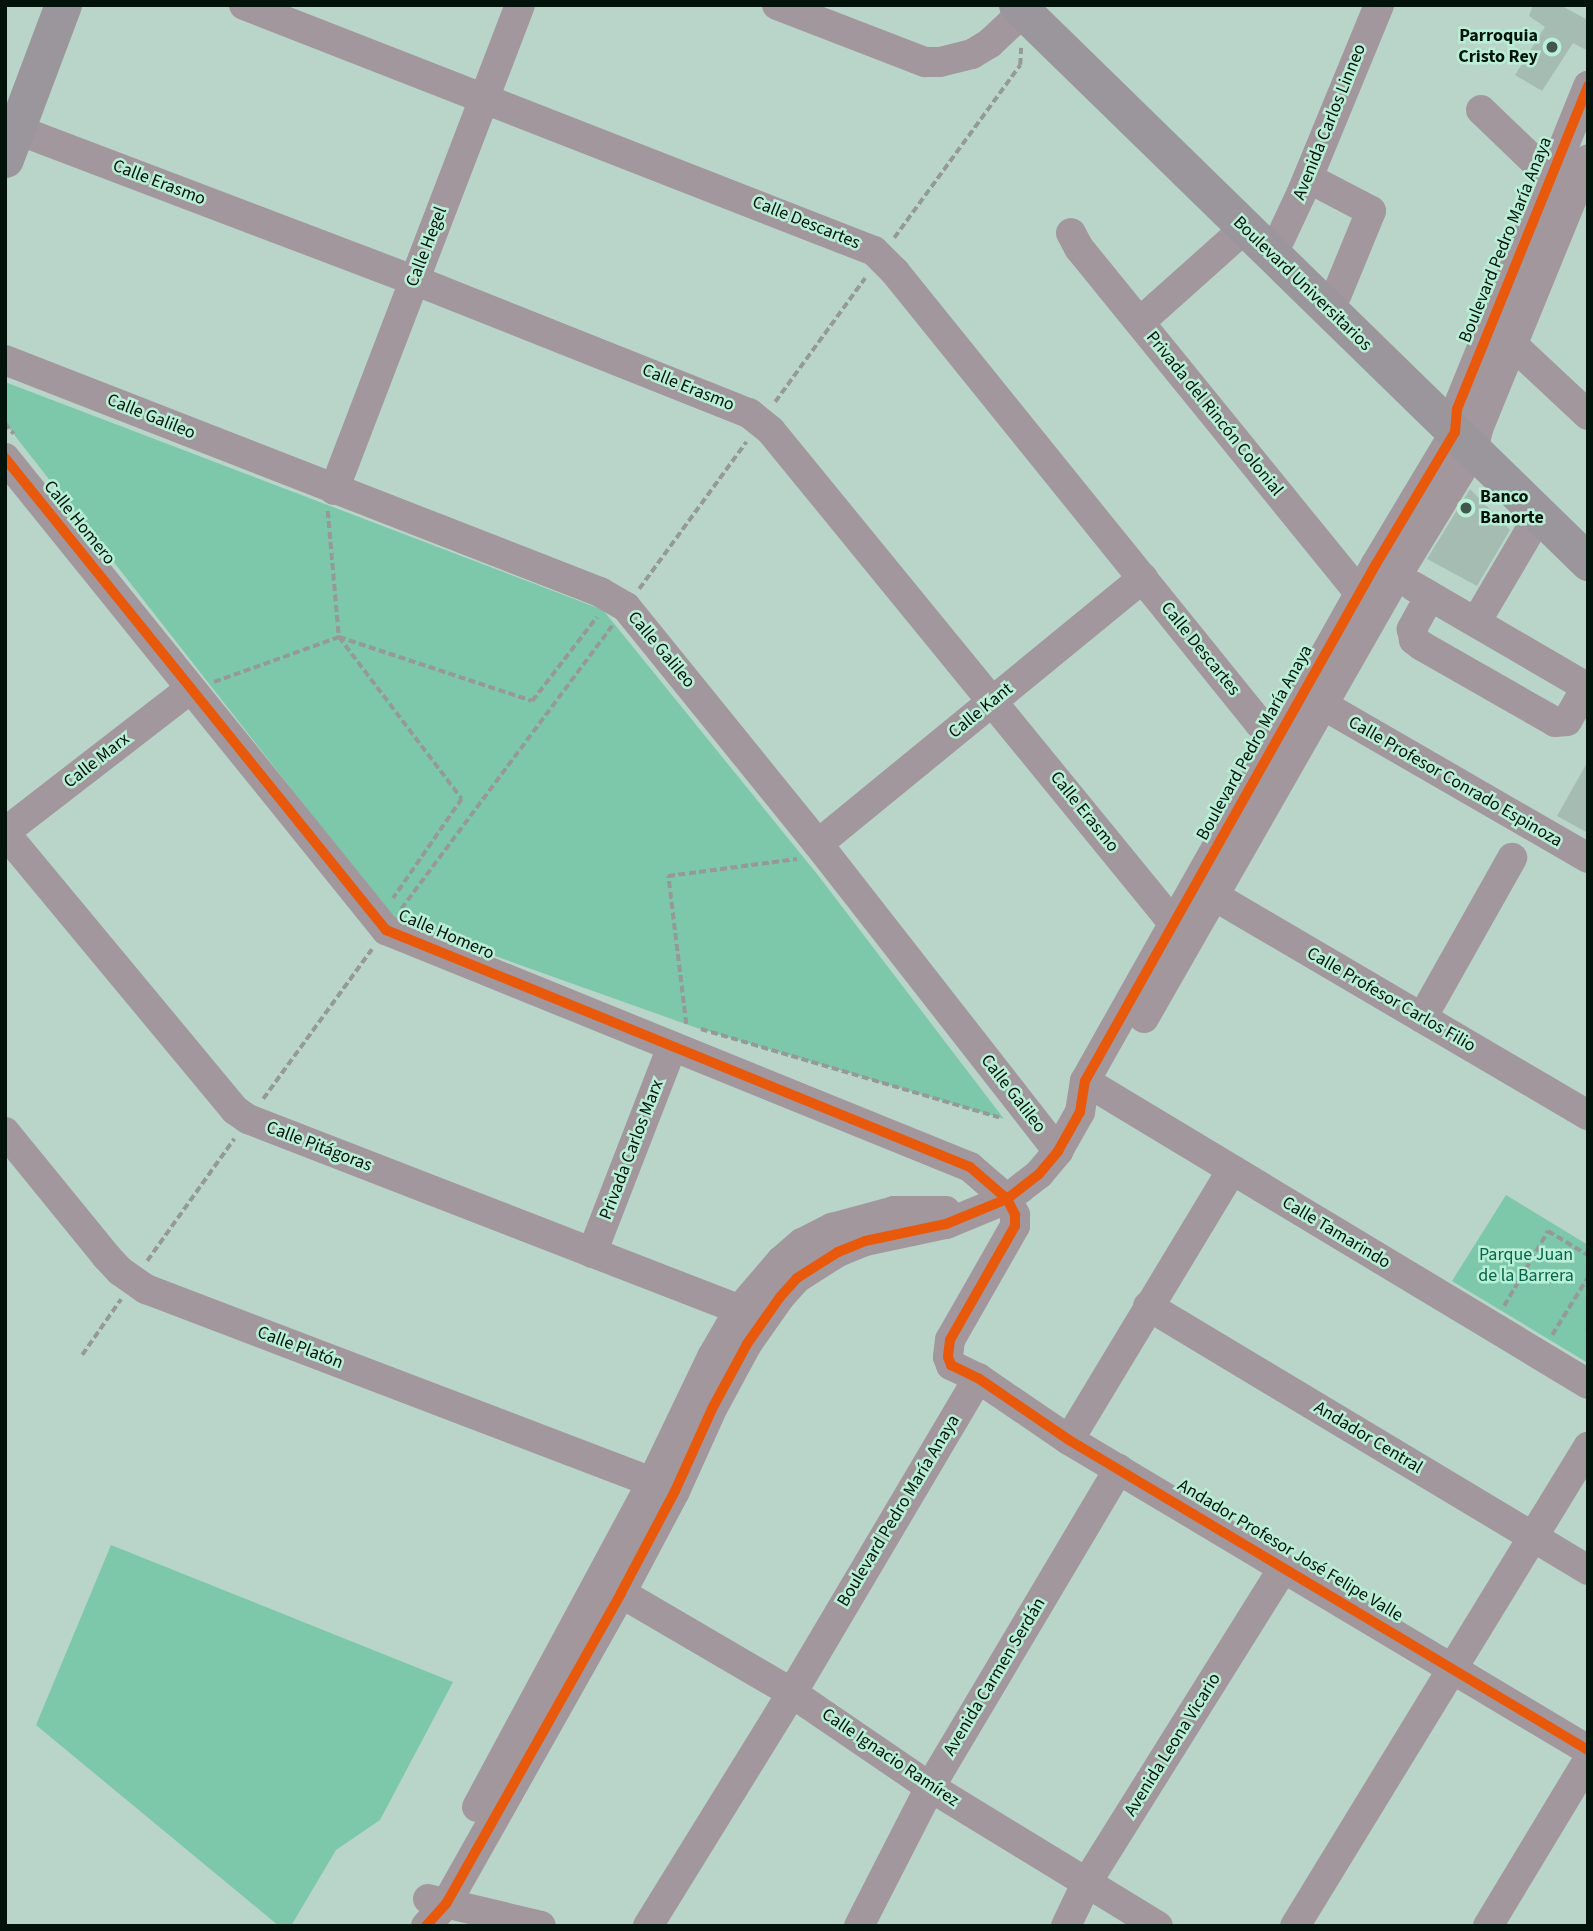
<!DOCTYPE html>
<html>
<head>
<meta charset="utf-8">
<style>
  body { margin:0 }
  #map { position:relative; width:1593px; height:1931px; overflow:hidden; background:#b9d5c9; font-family:"Source Sans 3",sans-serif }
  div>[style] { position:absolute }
  .green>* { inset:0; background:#7dc7ab }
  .building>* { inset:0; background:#a5bcb2 }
  .path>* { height:3.5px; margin-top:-1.75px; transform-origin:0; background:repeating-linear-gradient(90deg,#959998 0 7px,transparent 0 10.5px) }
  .minor>* { height:30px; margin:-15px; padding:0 15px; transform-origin:15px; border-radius:15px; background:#a3979e }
  .major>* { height:37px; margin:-18.5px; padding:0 18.5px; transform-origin:18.5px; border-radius:18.5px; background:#9b969b }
  .cycleway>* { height:10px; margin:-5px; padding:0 5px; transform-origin:5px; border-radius:5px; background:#e8590c }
  .dots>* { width:19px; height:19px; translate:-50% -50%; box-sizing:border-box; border:4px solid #b9efd7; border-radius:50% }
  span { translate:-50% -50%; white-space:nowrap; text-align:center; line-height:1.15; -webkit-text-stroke:5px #b9efd7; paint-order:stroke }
  .poi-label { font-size:18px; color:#01130b; font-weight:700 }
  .right { translate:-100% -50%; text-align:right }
  .left { translate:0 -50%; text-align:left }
  .street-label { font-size:18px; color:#01130b }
  .park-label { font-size:18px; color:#056449 }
  .frame { position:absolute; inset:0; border:7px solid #01130b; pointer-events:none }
</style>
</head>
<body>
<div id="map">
  <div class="green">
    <div style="clip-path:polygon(5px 382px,603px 610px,817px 874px,1004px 1119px,697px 1028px,394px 920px,5px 423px)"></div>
    <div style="clip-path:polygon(1506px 1195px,1588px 1245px,1588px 1363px,1452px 1281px)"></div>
    <div style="clip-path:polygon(111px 1545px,453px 1682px,380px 1820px,336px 1850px,291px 1926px,279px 1926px,36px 1725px)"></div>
  </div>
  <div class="building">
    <div style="clip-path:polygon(1533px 5px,1560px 5px,1588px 20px,1588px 51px,1573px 43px,1542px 91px,1515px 75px,1545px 27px,1529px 16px)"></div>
    <div style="clip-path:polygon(1470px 489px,1510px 530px,1477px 586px,1427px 559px)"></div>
    <div style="clip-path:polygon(1588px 761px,1588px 833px,1557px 816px)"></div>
  </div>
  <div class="path">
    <div style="left:894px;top:238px;width:214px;rotate:-53.9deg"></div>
    <div style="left:1020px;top:65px;width:17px;rotate:-87deg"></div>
    <div style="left:775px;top:402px;width:153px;rotate:-54deg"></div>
    <div style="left:5px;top:423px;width:14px;rotate:51deg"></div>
    <div style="left:328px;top:511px;width:126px;rotate:85deg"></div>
    <div style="left:339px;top:637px;width:203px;rotate:18.3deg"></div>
    <div style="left:532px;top:701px;width:106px;rotate:-52.3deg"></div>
    <div style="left:639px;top:589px;width:182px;rotate:-53.9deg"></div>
    <div style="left:214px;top:682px;width:133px;rotate:-19.8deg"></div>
    <div style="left:339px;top:637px;width:203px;rotate:52.8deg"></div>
    <div style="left:462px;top:799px;width:121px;rotate:124.6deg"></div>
    <div style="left:401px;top:909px;width:353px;rotate:-53.3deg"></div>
    <div style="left:686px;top:1024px;width:149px;rotate:-96.9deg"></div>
    <div style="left:668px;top:876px;width:130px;rotate:-7.5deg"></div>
    <div style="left:701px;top:1029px;width:311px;rotate:16.5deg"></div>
    <div style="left:263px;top:1099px;width:185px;rotate:-54deg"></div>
    <div style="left:147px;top:1261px;width:150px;rotate:-54.5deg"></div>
    <div style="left:1504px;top:1306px;width:87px;rotate:-59.6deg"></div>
    <div style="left:1548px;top:1231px;width:47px;rotate:31deg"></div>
    <div style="left:1588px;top:1327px;width:6px;rotate:90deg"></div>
    <div style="left:1552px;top:1335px;width:68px;rotate:-58.2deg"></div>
    <div style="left:82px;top:1355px;width:68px;rotate:-55.1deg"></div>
  </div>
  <div class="minor">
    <div style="left:244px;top:5px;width:676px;rotate:21.33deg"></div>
    <div style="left:874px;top:251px;width:30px;rotate:45deg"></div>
    <div style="left:895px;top:272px;width:581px;rotate:51.08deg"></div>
    <div style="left:1260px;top:724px;width:45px;rotate:36.9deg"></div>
    <div style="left:777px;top:5px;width:159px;rotate:21.1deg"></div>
    <div style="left:925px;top:62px;width:15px"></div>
    <div style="left:940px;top:62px;width:33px;rotate:-14deg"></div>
    <div style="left:972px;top:54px;width:21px;rotate:-31deg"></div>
    <div style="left:990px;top:43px;width:45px;rotate:-43.2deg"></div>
    <div style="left:1481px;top:110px;width:112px;rotate:43.9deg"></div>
    <div style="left:5px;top:125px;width:437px;rotate:20.8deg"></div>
    <div style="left:414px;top:280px;width:360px;rotate:21.7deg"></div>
    <div style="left:749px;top:413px;width:28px;rotate:39deg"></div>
    <div style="left:771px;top:431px;width:637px;rotate:50.74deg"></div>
    <div style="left:1308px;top:178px;width:71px;rotate:27.6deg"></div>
    <div style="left:1371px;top:211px;width:90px;rotate:112.3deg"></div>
    <div style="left:1071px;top:233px;width:17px;rotate:62deg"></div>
    <div style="left:1079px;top:248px;width:444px;rotate:50.9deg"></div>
    <div style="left:1280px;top:239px;width:52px;rotate:-64.9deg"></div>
    <div style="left:1302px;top:192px;width:202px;rotate:-67.6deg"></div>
    <div style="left:1140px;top:322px;width:141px;rotate:-41.8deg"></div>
    <div style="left:1512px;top:344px;width:104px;rotate:43.1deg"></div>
    <div style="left:5px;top:360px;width:639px;rotate:21.3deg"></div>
    <div style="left:600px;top:592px;width:30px;rotate:30deg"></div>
    <div style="left:626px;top:607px;width:305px;rotate:51deg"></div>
    <div style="left:818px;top:844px;width:390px;rotate:52deg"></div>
    <div style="left:5px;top:458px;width:607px;rotate:51.09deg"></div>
    <div style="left:386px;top:930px;width:630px;rotate:22.09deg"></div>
    <div style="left:970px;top:1167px;width:49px;rotate:40.9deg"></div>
    <div style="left:1007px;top:1199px;width:18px;rotate:63deg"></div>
    <div style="left:1015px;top:1215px;width:11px;rotate:90deg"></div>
    <div style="left:1015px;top:1226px;width:131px;rotate:119.7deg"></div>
    <div style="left:950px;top:1340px;width:17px;rotate:97deg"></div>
    <div style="left:948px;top:1357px;width:9px;rotate:69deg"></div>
    <div style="left:951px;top:1365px;width:30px;rotate:26deg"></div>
    <div style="left:978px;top:1378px;width:110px;rotate:34.3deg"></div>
    <div style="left:1069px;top:1440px;width:605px;rotate:30.85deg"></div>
    <div style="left:334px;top:490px;width:519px;rotate:-69.02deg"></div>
    <div style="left:1413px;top:586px;width:203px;rotate:30.2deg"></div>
    <div style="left:1430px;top:596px;width:38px;rotate:119deg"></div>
    <div style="left:1412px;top:629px;width:11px;rotate:80deg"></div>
    <div style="left:1414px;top:640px;width:10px;rotate:37deg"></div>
    <div style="left:1422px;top:646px;width:153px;rotate:29.7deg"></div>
    <div style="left:1555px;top:722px;width:12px;rotate:-5deg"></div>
    <div style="left:1567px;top:721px;width:38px;rotate:-60deg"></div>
    <div style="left:1476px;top:622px;width:124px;rotate:-59.5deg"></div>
    <div style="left:1323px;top:705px;width:306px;rotate:30deg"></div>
    <div style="left:5px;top:832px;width:232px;rotate:-37.7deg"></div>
    <div style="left:5px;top:833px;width:360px;rotate:50.3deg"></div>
    <div style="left:235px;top:1110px;width:16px;rotate:35deg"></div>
    <div style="left:248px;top:1119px;width:545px;rotate:21.2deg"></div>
    <div style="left:818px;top:844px;width:420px;rotate:-39.3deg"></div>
    <div style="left:1199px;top:887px;width:451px;rotate:30.4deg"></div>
    <div style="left:1144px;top:1018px;width:508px;rotate:-60.26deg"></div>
    <div style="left:1396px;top:577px;width:148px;rotate:-58.6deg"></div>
    <div style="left:1473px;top:451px;width:23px;rotate:-77deg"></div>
    <div style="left:1478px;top:429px;width:291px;rotate:-67.8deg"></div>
    <div style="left:1422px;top:1018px;width:184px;rotate:-60.6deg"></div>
    <div style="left:1085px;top:1081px;width:587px;rotate:31.06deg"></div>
    <div style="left:5px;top:1132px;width:160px;rotate:50.8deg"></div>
    <div style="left:106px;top:1256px;width:21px;rotate:47deg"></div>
    <div style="left:120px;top:1271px;width:32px;rotate:35deg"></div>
    <div style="left:146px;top:1289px;width:561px;rotate:20.89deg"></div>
    <div style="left:592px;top:1253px;width:221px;rotate:-68.8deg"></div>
    <div style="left:1148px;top:1306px;width:513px;rotate:30.96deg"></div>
    <div style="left:1069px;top:1440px;width:315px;rotate:-58.9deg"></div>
    <div style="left:604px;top:1586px;width:18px;rotate:22deg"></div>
    <div style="left:621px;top:1593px;width:198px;rotate:30.3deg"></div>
    <div style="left:792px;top:1693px;width:167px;rotate:34.3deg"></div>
    <div style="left:930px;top:1787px;width:267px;rotate:31.4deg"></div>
    <div style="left:477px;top:1807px;width:369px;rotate:-61.7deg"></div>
    <div style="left:652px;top:1482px;width:139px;rotate:-64.4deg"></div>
    <div style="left:712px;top:1357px;width:54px;rotate:-60.1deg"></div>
    <div style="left:739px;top:1310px;width:65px;rotate:-49.4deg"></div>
    <div style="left:781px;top:1261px;width:28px;rotate:-41deg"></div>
    <div style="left:802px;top:1243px;width:34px;rotate:-27deg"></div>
    <div style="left:832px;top:1228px;width:64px;rotate:-15.3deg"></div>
    <div style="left:894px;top:1211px;width:52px"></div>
    <div style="left:428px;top:1899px;width:116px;rotate:13.4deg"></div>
    <div style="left:426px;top:1926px;width:30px;rotate:-48deg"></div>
    <div style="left:446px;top:1904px;width:357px;rotate:-60.6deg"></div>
    <div style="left:621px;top:1593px;width:115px;rotate:-62.1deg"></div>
    <div style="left:675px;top:1491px;width:92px;rotate:-65.7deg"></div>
    <div style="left:713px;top:1407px;width:72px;rotate:-61.6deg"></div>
    <div style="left:747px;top:1344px;width:57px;rotate:-54.9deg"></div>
    <div style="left:780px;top:1297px;width:25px;rotate:-48deg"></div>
    <div style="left:797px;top:1278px;width:49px;rotate:-32.4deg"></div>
    <div style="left:838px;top:1252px;width:29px;rotate:-22deg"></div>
    <div style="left:865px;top:1241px;width:83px;rotate:-11.9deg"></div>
    <div style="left:946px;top:1224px;width:66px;rotate:-22.3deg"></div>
    <div style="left:1007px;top:1199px;width:41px;rotate:-38deg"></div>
    <div style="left:1039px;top:1174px;width:30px;rotate:-50deg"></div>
    <div style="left:1058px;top:1151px;width:45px;rotate:-60.6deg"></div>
    <div style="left:1080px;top:1112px;width:31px;rotate:-81deg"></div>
    <div style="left:1085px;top:1081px;width:593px;rotate:-60.63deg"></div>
    <div style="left:1376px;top:564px;width:154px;rotate:-59.1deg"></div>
    <div style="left:1455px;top:432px;width:23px;rotate:-85deg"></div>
    <div style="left:1457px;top:409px;width:349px;rotate:-67.9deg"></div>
    <div style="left:648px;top:1926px;width:274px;rotate:-58.3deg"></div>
    <div style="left:792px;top:1693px;width:366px;rotate:-59.4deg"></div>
    <div style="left:859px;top:1926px;width:156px;rotate:-62.9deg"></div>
    <div style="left:930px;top:1787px;width:370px;rotate:-59.3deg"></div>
    <div style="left:1066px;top:1926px;width:49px;rotate:-64.5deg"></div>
    <div style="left:1087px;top:1882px;width:370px;rotate:-58deg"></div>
    <div style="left:1295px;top:1926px;width:562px;rotate:-58.55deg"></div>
    <div style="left:1488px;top:1926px;width:194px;rotate:-58.9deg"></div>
  </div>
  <div class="major">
    <div style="left:1017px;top:5px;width:798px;rotate:44.29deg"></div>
    <div style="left:5px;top:159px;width:165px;rotate:-69.4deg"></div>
  </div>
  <div class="cycleway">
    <div style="left:5px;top:458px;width:607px;rotate:51.09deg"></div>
    <div style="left:386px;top:930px;width:630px;rotate:22.09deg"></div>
    <div style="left:970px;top:1167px;width:49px;rotate:40.9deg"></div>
    <div style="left:1007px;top:1199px;width:18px;rotate:63deg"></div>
    <div style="left:1015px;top:1215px;width:11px;rotate:90deg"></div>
    <div style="left:1015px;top:1226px;width:131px;rotate:119.7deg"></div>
    <div style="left:950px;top:1340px;width:17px;rotate:97deg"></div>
    <div style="left:948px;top:1357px;width:9px;rotate:69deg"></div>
    <div style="left:951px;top:1365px;width:30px;rotate:26deg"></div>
    <div style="left:978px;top:1378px;width:110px;rotate:34.3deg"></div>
    <div style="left:1069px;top:1440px;width:605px;rotate:30.85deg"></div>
    <div style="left:426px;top:1926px;width:30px;rotate:-48deg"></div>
    <div style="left:446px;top:1904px;width:357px;rotate:-60.6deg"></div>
    <div style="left:621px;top:1593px;width:115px;rotate:-62.1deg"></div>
    <div style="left:675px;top:1491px;width:92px;rotate:-65.7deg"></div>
    <div style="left:713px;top:1407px;width:72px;rotate:-61.6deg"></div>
    <div style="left:747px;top:1344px;width:57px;rotate:-54.9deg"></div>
    <div style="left:780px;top:1297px;width:25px;rotate:-48deg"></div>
    <div style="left:797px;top:1278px;width:49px;rotate:-32.4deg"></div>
    <div style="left:838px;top:1252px;width:29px;rotate:-22deg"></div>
    <div style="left:865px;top:1241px;width:83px;rotate:-11.9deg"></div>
    <div style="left:946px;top:1224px;width:66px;rotate:-22.3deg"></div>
    <div style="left:1007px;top:1199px;width:41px;rotate:-38deg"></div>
    <div style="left:1039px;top:1174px;width:30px;rotate:-50deg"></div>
    <div style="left:1058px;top:1151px;width:45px;rotate:-60.6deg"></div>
    <div style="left:1080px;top:1112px;width:31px;rotate:-81deg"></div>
    <div style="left:1085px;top:1081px;width:593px;rotate:-60.63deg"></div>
    <div style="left:1376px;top:564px;width:154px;rotate:-59.1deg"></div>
    <div style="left:1455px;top:432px;width:23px;rotate:-85deg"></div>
    <div style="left:1457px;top:409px;width:349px;rotate:-67.9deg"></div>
  </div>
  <div class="dots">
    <div style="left:1552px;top:47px;background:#41574e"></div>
    <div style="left:1466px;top:508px;background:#41574e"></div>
  </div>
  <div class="poi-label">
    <span class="right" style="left:1538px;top:47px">Parroquia<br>Cristo Rey</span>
    <span class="left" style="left:1480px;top:508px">Banco<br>Banorte</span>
  </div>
  <div class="street-label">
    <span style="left:1330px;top:122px;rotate:-68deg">Avenida Carlos Linneo</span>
    <span style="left:159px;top:183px;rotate:21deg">Calle Erasmo</span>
    <span style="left:806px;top:223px;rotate:22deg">Calle Descartes</span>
    <span style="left:1506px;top:240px;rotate:-68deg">Boulevard Pedro María Anaya</span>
    <span style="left:427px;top:247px;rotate:-69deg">Calle Hegel</span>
    <span style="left:1302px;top:284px;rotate:44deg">Boulevard Universitarios</span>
    <span style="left:688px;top:388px;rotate:22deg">Calle Erasmo</span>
    <span style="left:1214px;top:414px;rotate:51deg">Privada del Rincón Colonial</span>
    <span style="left:151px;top:417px;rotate:22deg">Calle Galileo</span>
    <span style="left:79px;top:523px;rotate:51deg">Calle Homero</span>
    <span style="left:1200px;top:649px;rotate:51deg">Calle Descartes</span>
    <span style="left:661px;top:650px;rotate:50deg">Calle Galileo</span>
    <span style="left:981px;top:711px;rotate:-39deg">Calle Kant</span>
    <span style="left:1255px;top:743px;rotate:-61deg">Boulevard Pedro María Anaya</span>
    <span style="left:97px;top:761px;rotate:-38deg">Calle Marx</span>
    <span style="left:1455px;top:782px;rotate:30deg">Calle Profesor Conrado Espinoza</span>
    <span style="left:1084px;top:812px;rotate:51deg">Calle Erasmo</span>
    <span style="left:446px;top:935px;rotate:23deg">Calle Homero</span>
    <span style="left:1391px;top:1000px;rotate:30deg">Calle Profesor Carlos Filio</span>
    <span style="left:1013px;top:1094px;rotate:52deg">Calle Galileo</span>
    <span style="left:319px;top:1147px;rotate:21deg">Calle Pitágoras</span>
    <span style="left:632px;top:1150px;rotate:-69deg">Privada Carlos Marx</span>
    <span style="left:1336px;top:1233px;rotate:31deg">Calle Tamarindo</span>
    <span style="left:300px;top:1348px;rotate:21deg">Calle Platón</span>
    <span style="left:1368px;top:1438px;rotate:31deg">Andador Central</span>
    <span style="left:899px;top:1511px;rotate:-59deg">Boulevard Pedro María Anaya</span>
    <span style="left:1290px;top:1551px;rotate:31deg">Andador Profesor José Felipe Valle</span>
    <span style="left:995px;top:1677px;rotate:-59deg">Avenida Carmen Serdán</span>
    <span style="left:1173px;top:1745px;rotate:-58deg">Avenida Leona Vicario</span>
    <span style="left:890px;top:1758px;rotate:34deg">Calle Ignacio Ramírez</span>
  </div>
  <div class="park-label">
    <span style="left:1526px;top:1266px">Parque Juan<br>de la Barrera</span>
  </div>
  <div class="frame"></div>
</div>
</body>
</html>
